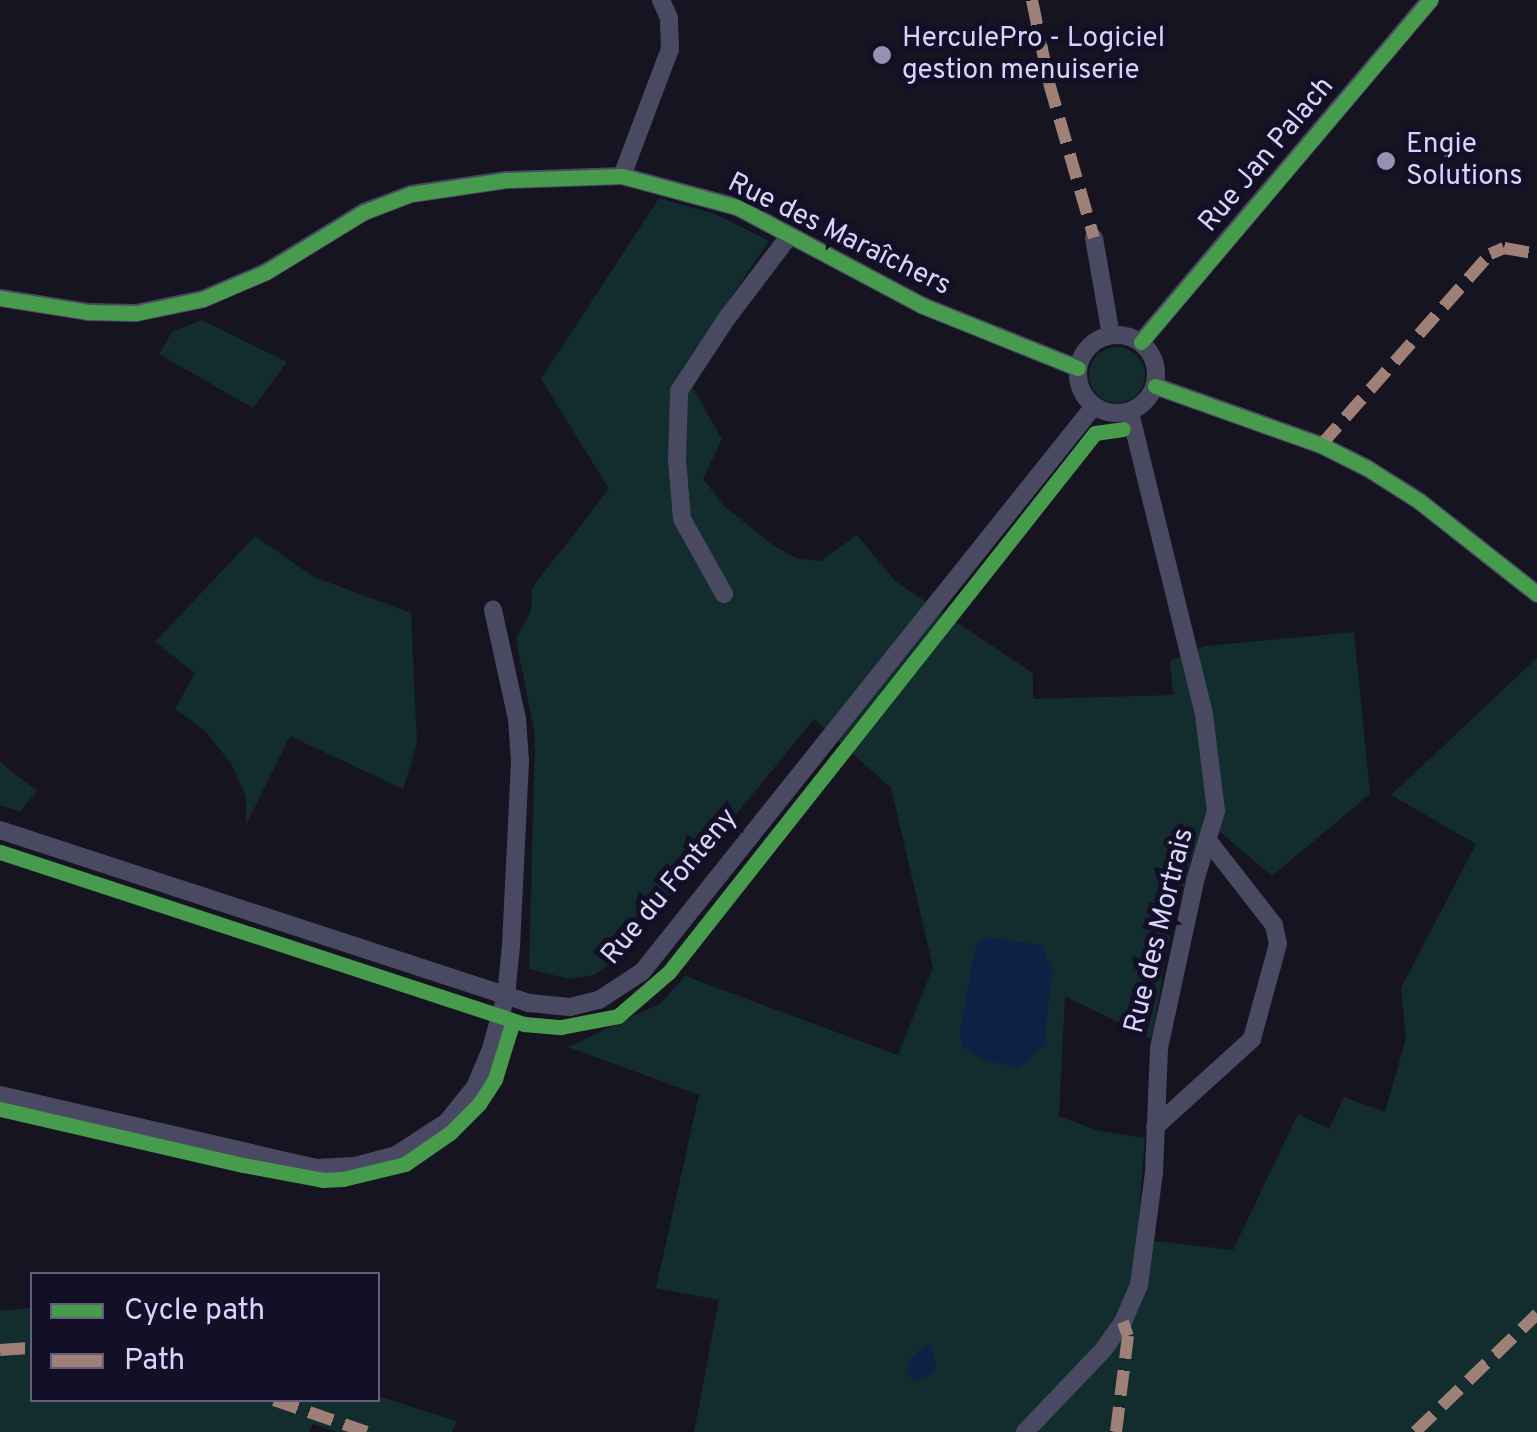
<!DOCTYPE html>
<html>
<head>
<meta charset="utf-8">
<style>
  body { margin:0 }
  #map { position:relative; width:1537px; height:1432px; overflow:hidden; background:#161421; font-family:Overpass,sans-serif }
  div>[style] { position:absolute }
  .green>* { inset:0; background:#132c2d }
  .round { border-radius:50% }
  .water>* { inset:0; background:#0d2144 }
  .minor>* { height:18px; margin:-9px; padding:0 9px; transform-origin:9px; border-radius:9px; background:#4a4962 }
  .minor>.ring { margin:-9px; padding:0; box-sizing:content-box; background:none; border:18px solid #4a4962; border-radius:50% }
  .quiet>* { height:12px; margin-top:-6px; transform-origin:0; background:repeating-linear-gradient(90deg,#9e8076 0 25px,transparent 0 37px) }
  .cycleway>* { height:15px; margin:-7.5px; padding:0 7.5px; transform-origin:7.5px; border-radius:7.5px; background:#469c4c }
  .dots>* { width:28px; height:28px; translate:-50% -50%; box-sizing:border-box; border:5px solid #130f26; border-radius:50% }
  span { translate:-50% -50%; white-space:nowrap; text-align:center; line-height:1.15; -webkit-text-stroke:10px #130f26; paint-order:stroke }
  .poi-label { font-size:28px; color:#d9d4ff }
  .left { translate:0 -50%; text-align:left }
  .street-label { font-size:28px; color:#d9d4ff }
  .legend { position:absolute; left:30px; top:1272px; width:350px; height:130px; box-sizing:border-box; background:#130f26; border:2px solid #625e7d; margin:0; padding:12px 18px; list-style:none; font-size:30px; color:#d9d4ff }
  .legend li { display:flex; align-items:center; gap:20px; height:50px }
  .legend b { width:50px; border:2px solid #625e7d }
</style>
</head>
<body>
<div id="map">
  <div class="green">
    <div style="clip-path:polygon(659px 198px,715px 214px,769px 241px,682px 369px,722px 439px,703px 479px,724px 506px,771px 544px,796px 558px,820px 561px,857px 535px,895px 581px,1033px 673px,1033px 699px,1173px 695px,1170px 661px,1205px 646px,1354px 632px,1370px 794px,1272px 876px,1220px 832px,1192px 857px,1166px 954px,1152px 1039px,1065px 996px,1059px 1116px,1099px 1131px,1145px 1138px,1137px 1239px,1233px 1250px,1298px 1114px,1329px 1129px,1344px 1097px,1385px 1112px,1406px 1038px,1401px 988px,1476px 844px,1391px 795px,1537px 658px,1537px 1432px,694px 1432px,719px 1300px,656px 1288px,699px 1095px,568px 1047px,661px 1003px,685px 976px,898px 1055px,933px 967px,891px 788px,814px 719px,621px 955px,594px 975px,569px 979px,529px 969px,535px 736px,516px 639px,531px 611px,532px 588px,609px 489px,541px 379px)"></div>
    <div style="clip-path:polygon(202px 320px,287px 362px,253px 408px,159px 354px,172px 332px)"></div>
    <div class="round" style="left:1089px;top:347px;width:56px;height:56px"></div>
    <div style="clip-path:polygon(255px 536px,314px 577px,411px 613px,417px 744px,403px 789px,290px 736px,246px 825px,246px 797px,232px 765px,206px 732px,175px 709px,195px 673px,155px 642px)"></div>
    <div style="clip-path:polygon(0 762px,37px 791px,20px 812px,0 805px)"></div>
    <div style="clip-path:polygon(32px 1308px,32px 1400px,378px 1396px,456px 1421px,452px 1432px,337px 1432px,313px 1424px,309px 1432px,0 1432px,0 1311px)"></div>
  </div>
  <div class="water">
    <div style="clip-path:polygon(986px 937px,1042px 945px,1052px 973px,1044px 1046px,1018px 1068px,981px 1059px,963px 1047px,960px 1032px,976px 945px)"></div>
    <div style="clip-path:polygon(930px 1343px,936px 1366px,932px 1375px,912px 1381px,907px 1369px,911px 1357px)"></div>
  </div>
  <div class="minor">
    <div style="left:622px;top:176px;width:136px;rotate:-69.3deg"></div>
    <div style="left:670px;top:49px;width:31px;rotate:-92deg"></div>
    <div style="left:669px;top:18px;width:20px;rotate:-114deg"></div>
    <div style="left:1094px;top:238px;width:98px;rotate:80.1deg"></div>
    <div style="left:0;top:298px;width:89px;rotate:9deg"></div>
    <div style="left:88px;top:312px;width:48px;rotate:1.2deg"></div>
    <div style="left:136px;top:313px;width:68px;rotate:-11.8deg"></div>
    <div style="left:203px;top:299px;width:69px;rotate:-23.2deg"></div>
    <div style="left:266px;top:272px;width:115px;rotate:-31.5deg"></div>
    <div style="left:364px;top:212px;width:50px;rotate:-21deg"></div>
    <div style="left:411px;top:194px;width:96px;rotate:-8.4deg"></div>
    <div style="left:506px;top:180px;width:116px;rotate:-2deg"></div>
    <div style="left:622px;top:176px;width:119px;rotate:15.1deg"></div>
    <div style="left:737px;top:207px;width:208px;rotate:28deg"></div>
    <div style="left:921px;top:305px;width:169px;rotate:21.9deg"></div>
    <div class="ring" style="left:1078px;top:335px;width:60px;height:60px"></div>
    <div style="left:1141px;top:342px;width:448px;rotate:-49.8deg"></div>
    <div style="left:1155px;top:386px;width:176px;rotate:19.6deg"></div>
    <div style="left:1321px;top:445px;width:51px;rotate:26.6deg"></div>
    <div style="left:1367px;top:468px;width:62px;rotate:32.4deg"></div>
    <div style="left:1419px;top:501px;width:150px;rotate:38.2deg"></div>
    <div style="left:724px;top:594px;width:86px;rotate:-119.2deg"></div>
    <div style="left:682px;top:519px;width:59px;rotate:-94.8deg"></div>
    <div style="left:677px;top:460px;width:69px;rotate:-88.3deg"></div>
    <div style="left:679px;top:391px;width:87px;rotate:-56.7deg"></div>
    <div style="left:727px;top:318px;width:104px;rotate:-52.8deg"></div>
    <div style="left:0;top:830px;width:557px;rotate:18.11deg"></div>
    <div style="left:529px;top:1003px;width:41px;rotate:5.6deg"></div>
    <div style="left:570px;top:1007px;width:30px;rotate:-14deg"></div>
    <div style="left:599px;top:1000px;width:51px;rotate:-33.1deg"></div>
    <div style="left:642px;top:972px;width:724px;rotate:-51.39deg"></div>
    <div style="left:0;top:1095px;width:325px;rotate:13deg"></div>
    <div style="left:317px;top:1168px;width:38px;rotate:-3deg"></div>
    <div style="left:355px;top:1166px;width:42px;rotate:-15deg"></div>
    <div style="left:396px;top:1155px;width:61px;rotate:-32.9deg"></div>
    <div style="left:447px;top:1122px;width:45px;rotate:-51.3deg"></div>
    <div style="left:475px;top:1087px;width:38px;rotate:-67deg"></div>
    <div style="left:490px;top:1052px;width:58px;rotate:-74.1deg"></div>
    <div style="left:506px;top:996px;width:50px;rotate:-84.3deg"></div>
    <div style="left:511px;top:946px;width:185px;rotate:-87.2deg"></div>
    <div style="left:520px;top:761px;width:42px;rotate:-94.1deg"></div>
    <div style="left:517px;top:719px;width:112px;rotate:-102.4deg"></div>
    <div style="left:1155px;top:1127px;width:131px;rotate:-42.2deg"></div>
    <div style="left:1252px;top:1039px;width:98px;rotate:-74.7deg"></div>
    <div style="left:1278px;top:944px;width:19px;rotate:-102deg"></div>
    <div style="left:1274px;top:925px;width:104px;rotate:-128deg"></div>
    <div style="left:1025px;top:1432px;width:115px;rotate:-46.4deg"></div>
    <div style="left:1104px;top:1349px;width:33px;rotate:-55deg"></div>
    <div style="left:1123px;top:1322px;width:40px;rotate:-66.6deg"></div>
    <div style="left:1139px;top:1285px;width:113px;rotate:-82.4deg"></div>
    <div style="left:1154px;top:1173px;width:125px;rotate:-87.7deg"></div>
    <div style="left:1159px;top:1048px;width:171px;rotate:-77.8deg"></div>
    <div style="left:1195px;top:881px;width:73px;rotate:-73.3deg"></div>
    <div style="left:1216px;top:811px;width:98px;rotate:-97.1deg"></div>
    <div style="left:1204px;top:714px;width:311px;rotate:-103.8deg"></div>
  </div>
  <div class="quiet">
    <div style="left:1032px;top:0;width:85px;rotate:78.4deg"></div>
    <div style="left:1049px;top:83px;width:161px;rotate:73.8deg"></div>
    <div style="left:1321px;top:445px;width:255px;rotate:-48.5deg"></div>
    <div style="left:1490px;top:254px;width:15px;rotate:-23deg"></div>
    <div style="left:1504px;top:248px;width:34px;rotate:10deg"></div>
    <div style="left:0;top:1350px;width:32px;rotate:-4deg"></div>
    <div style="left:274px;top:1400px;width:98px;rotate:19deg"></div>
    <div style="left:1116px;top:1432px;width:97px;rotate:-82.9deg"></div>
    <div style="left:1128px;top:1336px;width:15px;rotate:-110deg"></div>
    <div style="left:1415px;top:1432px;width:170px;rotate:-44deg"></div>
  </div>
  <div class="cycleway">
    <div style="left:0;top:298px;width:89px;rotate:9deg"></div>
    <div style="left:88px;top:312px;width:48px;rotate:1.2deg"></div>
    <div style="left:136px;top:313px;width:68px;rotate:-11.8deg"></div>
    <div style="left:203px;top:299px;width:69px;rotate:-23.2deg"></div>
    <div style="left:266px;top:272px;width:115px;rotate:-31.5deg"></div>
    <div style="left:364px;top:212px;width:50px;rotate:-21deg"></div>
    <div style="left:411px;top:194px;width:96px;rotate:-8.4deg"></div>
    <div style="left:506px;top:180px;width:116px;rotate:-2deg"></div>
    <div style="left:622px;top:176px;width:119px;rotate:15.1deg"></div>
    <div style="left:737px;top:207px;width:208px;rotate:28deg"></div>
    <div style="left:921px;top:305px;width:169px;rotate:21.9deg"></div>
    <div style="left:1141px;top:342px;width:448px;rotate:-49.8deg"></div>
    <div style="left:1155px;top:386px;width:176px;rotate:19.6deg"></div>
    <div style="left:1321px;top:445px;width:51px;rotate:26.6deg"></div>
    <div style="left:1367px;top:468px;width:62px;rotate:32.4deg"></div>
    <div style="left:1419px;top:501px;width:150px;rotate:38.2deg"></div>
    <div style="left:0;top:852px;width:552px;rotate:18.17deg"></div>
    <div style="left:524px;top:1024px;width:37px;rotate:5deg"></div>
    <div style="left:561px;top:1027px;width:58px;rotate:-10.9deg"></div>
    <div style="left:618px;top:1016px;width:67px;rotate:-40.8deg"></div>
    <div style="left:669px;top:972px;width:687px;rotate:-51.68deg"></div>
    <div style="left:1095px;top:433px;width:28px;rotate:-8deg"></div>
    <div style="left:0;top:1109px;width:249px;rotate:13deg"></div>
    <div style="left:243px;top:1165px;width:81px;rotate:10.6deg"></div>
    <div style="left:323px;top:1180px;width:20px;rotate:-3deg"></div>
    <div style="left:343px;top:1179px;width:64px;rotate:-13.6deg"></div>
    <div style="left:405px;top:1164px;width:55px;rotate:-34.6deg"></div>
    <div style="left:450px;top:1133px;width:41px;rotate:-45deg"></div>
    <div style="left:479px;top:1104px;width:30px;rotate:-57deg"></div>
    <div style="left:495px;top:1079px;width:61px;rotate:-72.8deg"></div>
  </div>
  <div class="dots">
    <div style="left:882px;top:55px;background:#9591b1"></div>
    <div style="left:1386px;top:161px;background:#9591b1"></div>
  </div>
  <div class="poi-label">
    <span class="left" style="left:902px;top:55px">HerculePro - Logiciel<br>gestion menuiserie</span>
    <span class="left" style="left:1406px;top:161px">Engie<br>Solutions</span>
  </div>
  <div class="street-label">
    <span style="left:1267px;top:155px;rotate:-50deg">Rue Jan Palach</span>
    <span style="left:839px;top:235px;rotate:26deg">Rue des Maraîchers</span>
    <span style="left:670px;top:887px;rotate:-50deg">Rue du Fonteny</span>
    <span style="left:1160px;top:931px;rotate:-76deg">Rue des Mortrais</span>
  </div>
  <ul class="legend">
  <li><b style="height:12px;background:#469c4c"></b>Cycle path</li>
  <li><b style="height:12px;background:#9e8076"></b>Path</li>
  </ul>
</div>
</body>
</html>
